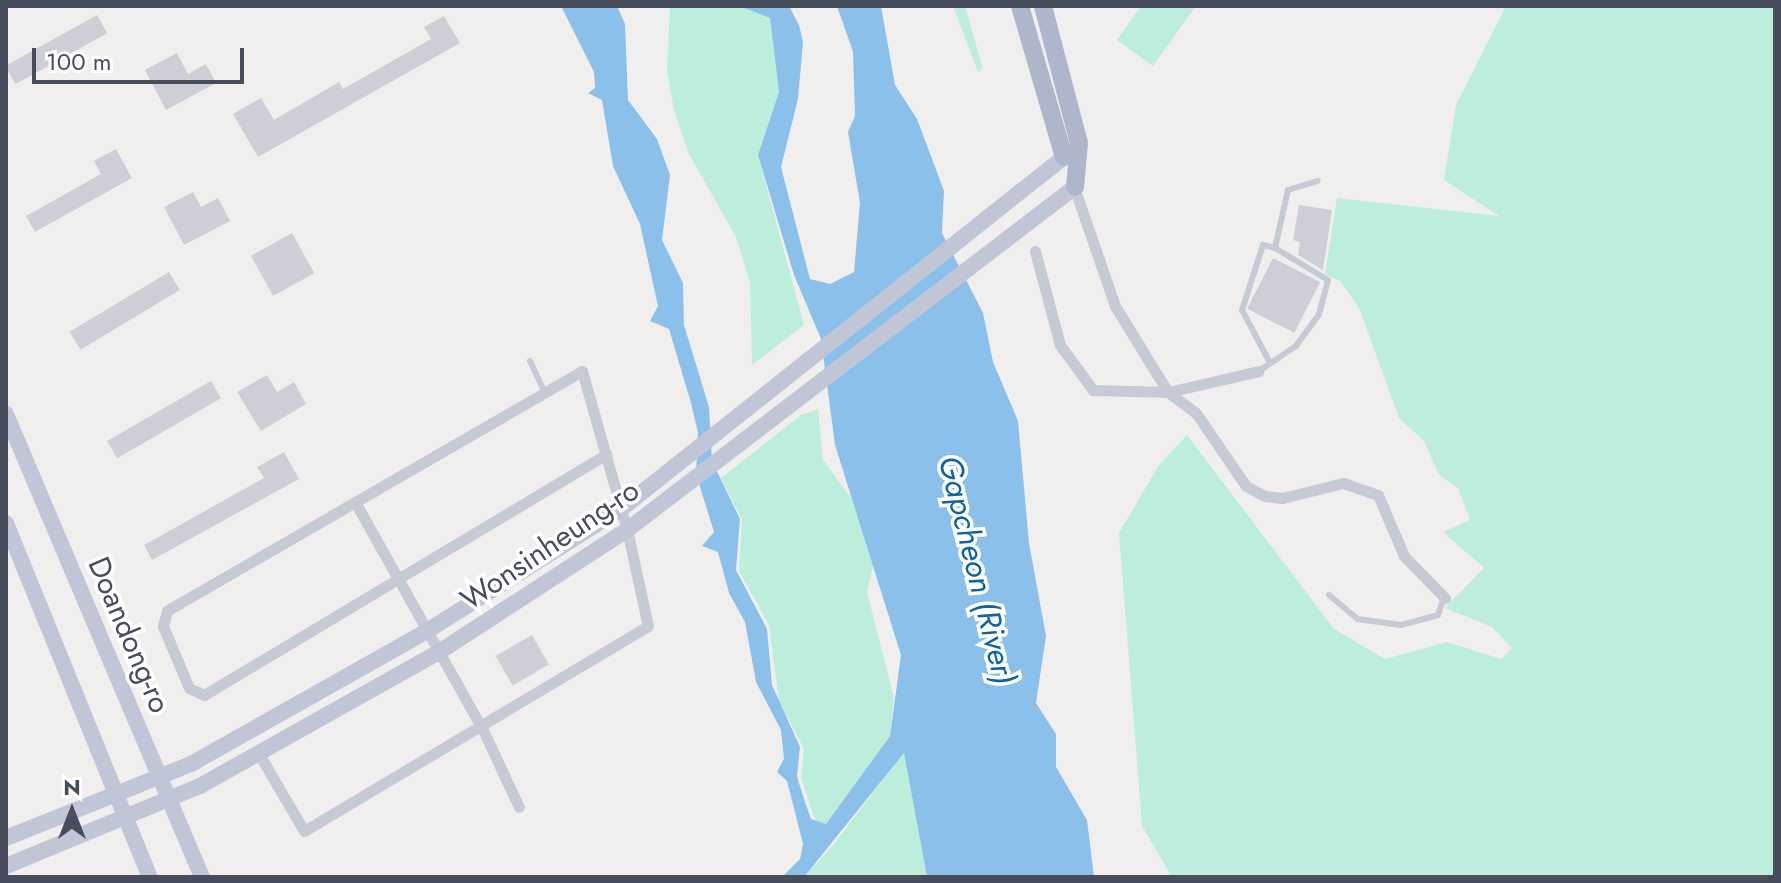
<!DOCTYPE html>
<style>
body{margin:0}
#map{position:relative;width:1781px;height:883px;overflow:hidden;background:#f1efee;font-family:Jost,sans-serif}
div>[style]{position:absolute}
.green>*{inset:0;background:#bdeedb}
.water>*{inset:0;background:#8bc0ea}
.building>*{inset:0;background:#cecfd6;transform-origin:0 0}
.lane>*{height:6px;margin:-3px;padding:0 3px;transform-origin:3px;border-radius:3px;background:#c5cad5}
.street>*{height:11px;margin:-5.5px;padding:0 5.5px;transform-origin:5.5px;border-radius:5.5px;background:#c5cad5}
.secondary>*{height:16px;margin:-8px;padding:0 8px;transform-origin:8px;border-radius:8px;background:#c1c6d7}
.primary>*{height:18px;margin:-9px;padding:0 9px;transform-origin:9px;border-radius:9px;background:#aeb6cc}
span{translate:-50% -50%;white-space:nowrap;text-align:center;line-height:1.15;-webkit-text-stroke:7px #fff;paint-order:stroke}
.street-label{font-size:30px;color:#474d5b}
.water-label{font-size:32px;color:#1063a5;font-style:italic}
.frame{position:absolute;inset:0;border:8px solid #474d5b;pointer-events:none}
.north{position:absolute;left:32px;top:771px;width:80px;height:80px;-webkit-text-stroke:6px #fff;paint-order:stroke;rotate:0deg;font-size:22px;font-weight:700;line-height:32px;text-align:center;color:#474d5b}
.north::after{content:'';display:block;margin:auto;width:28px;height:36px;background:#474d5b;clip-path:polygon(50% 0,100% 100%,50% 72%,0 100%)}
.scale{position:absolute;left:32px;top:48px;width:212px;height:36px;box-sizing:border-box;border:4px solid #474d5b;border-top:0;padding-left:10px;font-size:24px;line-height:28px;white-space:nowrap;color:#474d5b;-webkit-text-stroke:6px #fff;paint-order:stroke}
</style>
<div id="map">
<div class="green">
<div style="clip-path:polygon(670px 6px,739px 6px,770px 18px,779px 92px,758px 155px,804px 325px,752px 365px,750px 282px,736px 237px,689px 154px,674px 111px,667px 70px)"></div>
<div style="clip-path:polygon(953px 6px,965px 6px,983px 69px,978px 72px)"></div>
<div style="clip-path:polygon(1141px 6px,1196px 6px,1153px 66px,1117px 40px)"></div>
<div style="clip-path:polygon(1506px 6px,1775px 6px,1775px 877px,1172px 877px,1142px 826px,1119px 533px,1159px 465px,1187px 435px,1334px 629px,1385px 659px,1447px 642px,1501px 659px,1512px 648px,1492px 627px,1445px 608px,1484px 568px,1443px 532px,1470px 520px,1458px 488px,1439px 475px,1424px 441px,1399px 418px,1359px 308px,1340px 281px,1325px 274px,1337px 198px,1499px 216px,1444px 180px,1456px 105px)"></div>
<div style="clip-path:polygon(818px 409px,823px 460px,853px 501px,873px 566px,867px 592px,894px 698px,890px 736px,826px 824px,816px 823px,801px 778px,804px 749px,779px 701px,769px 625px,739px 571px,742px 520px,721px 478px,801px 415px)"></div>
<div style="clip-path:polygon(904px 752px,927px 877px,804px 877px,834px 844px)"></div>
</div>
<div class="water">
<div style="clip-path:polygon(561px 6px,617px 6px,625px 24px,628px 100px,657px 139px,670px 175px,662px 240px,683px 283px,684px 325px,709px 407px,712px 461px,740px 519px,736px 570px,767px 629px,772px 685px,800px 747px,797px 776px,802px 793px,811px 819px,826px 824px,890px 736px,901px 655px,835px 445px,821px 339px,794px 275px,758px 155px,779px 92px,770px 18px,739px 6px,789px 6px,799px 25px,803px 42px,798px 99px,781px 167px,810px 279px,830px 284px,854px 272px,860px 203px,848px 132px,855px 116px,853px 52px,837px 6px,881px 6px,895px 85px,917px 119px,944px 191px,942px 233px,983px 313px,993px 362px,1018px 421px,1029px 543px,1046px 636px,1036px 703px,1056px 734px,1056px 767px,1087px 820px,1094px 877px,927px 877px,904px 753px,804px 877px,782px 877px,800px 859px,803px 844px,787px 781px,777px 772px,784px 759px,781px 730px,756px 682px,745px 622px,729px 593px,718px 552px,702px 546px,714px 532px,696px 474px,698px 433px,691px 403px,669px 329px,650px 321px,658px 306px,640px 224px,613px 166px,602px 100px,588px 93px,595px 88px,594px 72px)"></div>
</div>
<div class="building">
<div style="left:97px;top:15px;width:21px;height:105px;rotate:61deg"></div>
<div style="clip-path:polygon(444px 16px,460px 43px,258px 157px,233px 114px,261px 98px,274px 120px,339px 82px,343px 89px,431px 39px,424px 27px)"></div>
<div style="clip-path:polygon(177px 53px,188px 74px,206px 64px,216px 83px,166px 110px,145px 70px)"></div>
<div style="clip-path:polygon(116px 149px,132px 178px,35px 232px,26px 216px,101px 174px,94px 161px)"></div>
<div style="clip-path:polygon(193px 192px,201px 207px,218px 198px,230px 221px,184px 245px,164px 207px)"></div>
<div style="clip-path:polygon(1299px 205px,1332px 210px,1323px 270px,1298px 255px,1300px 242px,1293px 240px)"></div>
<div style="left:292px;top:233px;width:46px;height:47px;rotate:61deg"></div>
<div style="left:1273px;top:258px;width:53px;height:57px;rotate:27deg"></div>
<div style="left:169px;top:272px;width:21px;height:116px;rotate:59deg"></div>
<div style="clip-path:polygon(267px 375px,277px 392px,294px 382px,306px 404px,261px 431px,237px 392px)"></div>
<div style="left:211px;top:381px;width:20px;height:120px;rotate:60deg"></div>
<div style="clip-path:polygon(284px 452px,299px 479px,152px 560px,144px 545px,264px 478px,257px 467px)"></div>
<div style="left:532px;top:635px;width:34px;height:42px;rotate:60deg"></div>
</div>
<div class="lane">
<div style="left:530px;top:361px;width:35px;rotate:65deg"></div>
<div style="left:1270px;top:363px;width:60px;rotate:-117.8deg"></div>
<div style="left:1242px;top:310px;width:68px;rotate:-72.1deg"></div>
<div style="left:1263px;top:245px;width:12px;rotate:14deg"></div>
<div style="left:1259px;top:371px;width:45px;rotate:-34deg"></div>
<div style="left:1296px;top:346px;width:39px;rotate:-54deg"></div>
<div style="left:1319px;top:314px;width:35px;rotate:-75deg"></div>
<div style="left:1328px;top:280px;width:62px;rotate:-148.9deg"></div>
<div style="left:1275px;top:248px;width:59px;rotate:-77.4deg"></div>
<div style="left:1288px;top:190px;width:31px;rotate:-17deg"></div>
<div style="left:1329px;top:595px;width:38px;rotate:40deg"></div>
<div style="left:1358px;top:619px;width:43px;rotate:7.9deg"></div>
<div style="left:1401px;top:625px;width:38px;rotate:-15deg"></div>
<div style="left:1438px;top:615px;width:18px;rotate:-71deg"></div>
</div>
<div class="street">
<div style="left:1073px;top:184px;width:129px;rotate:71deg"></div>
<div style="left:1115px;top:306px;width:101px;rotate:58.4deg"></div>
<div style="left:1168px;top:392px;width:93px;rotate:-13deg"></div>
<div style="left:1035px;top:251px;width:97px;rotate:75.1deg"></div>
<div style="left:1060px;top:345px;width:56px;rotate:53.7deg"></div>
<div style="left:1093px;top:390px;width:75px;rotate:1.5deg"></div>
<div style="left:1168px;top:392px;width:35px;rotate:37deg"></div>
<div style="left:1196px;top:413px;width:88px;rotate:55.6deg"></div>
<div style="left:1246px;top:486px;width:21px;rotate:28deg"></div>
<div style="left:1265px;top:496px;width:17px;rotate:7deg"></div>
<div style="left:1282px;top:498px;width:63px;rotate:-13.8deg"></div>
<div style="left:1343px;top:483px;width:37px;rotate:19deg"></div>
<div style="left:1378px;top:495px;width:66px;rotate:66.9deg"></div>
<div style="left:1404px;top:556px;width:59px;rotate:45.7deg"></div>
<div style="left:355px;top:502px;width:259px;rotate:60.7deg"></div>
<div style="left:482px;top:728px;width:87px;rotate:64.9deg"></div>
<div style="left:259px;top:754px;width:89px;rotate:59.7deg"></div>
<div style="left:304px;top:831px;width:400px;rotate:-30.8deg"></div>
<div style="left:648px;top:626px;width:98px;rotate:-102.3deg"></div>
<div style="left:627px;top:530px;width:165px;rotate:-105.8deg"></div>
<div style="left:582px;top:371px;width:479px;rotate:150deg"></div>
<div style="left:167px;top:611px;width:16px;rotate:105deg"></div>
<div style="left:163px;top:626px;width:67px;rotate:67.2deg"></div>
<div style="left:189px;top:688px;width:17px;rotate:25deg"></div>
<div style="left:204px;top:695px;width:469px;rotate:-30.9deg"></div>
</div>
<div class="secondary">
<div style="left:6px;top:414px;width:503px;rotate:67.06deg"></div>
<div style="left:6px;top:523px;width:382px;rotate:67.9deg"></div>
<div style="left:6px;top:838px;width:199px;rotate:-21.8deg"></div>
<div style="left:191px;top:764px;width:271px;rotate:-29.4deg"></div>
<div style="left:427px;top:631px;width:229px;rotate:-32.2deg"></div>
<div style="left:621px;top:509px;width:566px;rotate:-38.47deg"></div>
<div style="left:6px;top:866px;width:210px;rotate:-22.4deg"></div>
<div style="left:200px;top:786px;width:274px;rotate:-29.3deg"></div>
<div style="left:439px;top:652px;width:224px;rotate:-33deg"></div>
<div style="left:627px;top:530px;width:564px;rotate:-37.44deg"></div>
</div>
<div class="primary">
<div style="left:1020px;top:6px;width:157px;rotate:73.8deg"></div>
<div style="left:1043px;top:6px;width:142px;rotate:75.3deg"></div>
<div style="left:1079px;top:143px;width:44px;rotate:95.2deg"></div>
</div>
<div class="street-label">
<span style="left:550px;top:545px;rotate:-34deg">Wonsinheung-ro</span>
<span style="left:129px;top:635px;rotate:67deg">Doandong-ro</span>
</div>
<div class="water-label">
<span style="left:977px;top:570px;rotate:76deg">Gapcheon (River)</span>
</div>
<div class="frame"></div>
<div class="north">N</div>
<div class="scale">100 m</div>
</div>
